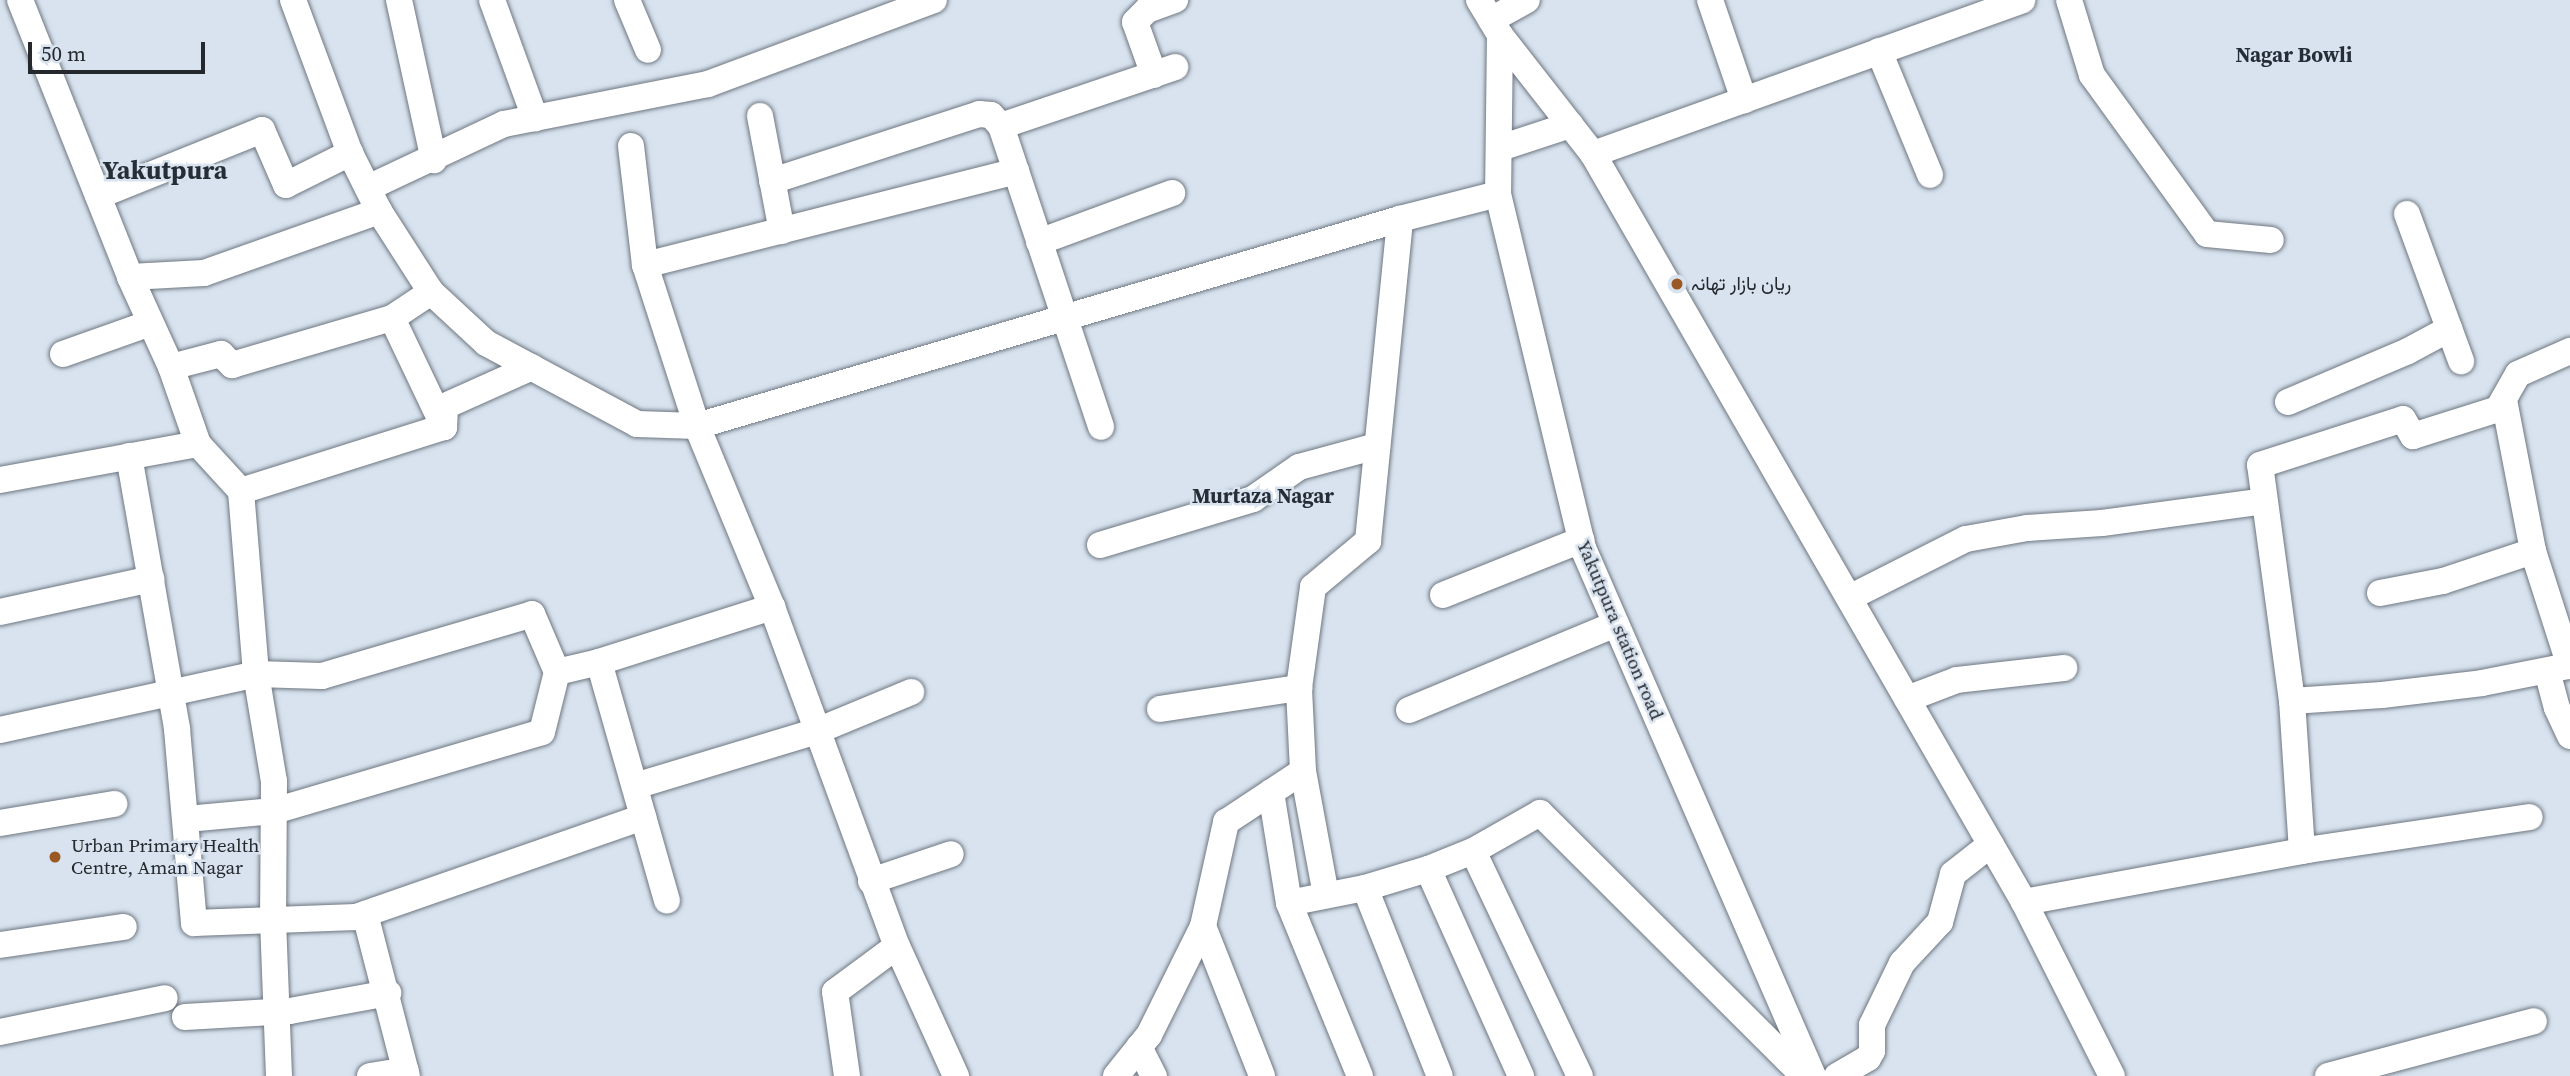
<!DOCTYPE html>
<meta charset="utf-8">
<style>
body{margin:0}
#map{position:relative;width:2570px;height:1076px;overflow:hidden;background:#d8e3ef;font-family:"Source Serif 4",Vazirmatn,serif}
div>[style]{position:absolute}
.roads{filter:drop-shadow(0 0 2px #6e7781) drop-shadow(0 0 2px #6e7781)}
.minor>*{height:26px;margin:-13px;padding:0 13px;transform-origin:13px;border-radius:13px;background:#fff}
.dots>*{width:19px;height:19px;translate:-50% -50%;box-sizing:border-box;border:4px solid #d8e3ef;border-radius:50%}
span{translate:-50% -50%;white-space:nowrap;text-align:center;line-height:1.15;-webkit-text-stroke:5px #d8e3ef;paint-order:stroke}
.poi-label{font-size:19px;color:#25292e}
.left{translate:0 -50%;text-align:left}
.street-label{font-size:19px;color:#25292e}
.neighbourhood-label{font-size:21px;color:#252d36;font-weight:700}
.district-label{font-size:26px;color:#252d36;font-weight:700}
.scale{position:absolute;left:28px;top:42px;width:177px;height:32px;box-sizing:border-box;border:4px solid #25292e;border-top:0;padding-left:9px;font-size:21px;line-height:24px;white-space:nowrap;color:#25292e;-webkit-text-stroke:5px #d8e3ef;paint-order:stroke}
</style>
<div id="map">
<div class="roads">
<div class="minor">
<div style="left:20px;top:0;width:298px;rotate:68.3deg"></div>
<div style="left:130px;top:277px;width:99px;rotate:65.5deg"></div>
<div style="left:171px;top:367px;width:82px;rotate:70.7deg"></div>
<div style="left:198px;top:444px;width:64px;rotate:47.5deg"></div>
<div style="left:241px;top:491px;width:184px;rotate:85.3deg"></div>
<div style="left:256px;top:674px;width:109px;rotate:80.5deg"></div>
<div style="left:274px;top:781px;width:139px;rotate:90.4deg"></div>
<div style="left:273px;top:920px;width:156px;rotate:87.8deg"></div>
<div style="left:293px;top:0;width:163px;rotate:69.6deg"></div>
<div style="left:350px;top:153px;width:65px;rotate:63.4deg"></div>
<div style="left:379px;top:211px;width:96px;rotate:57.3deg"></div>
<div style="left:431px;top:292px;width:75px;rotate:42.8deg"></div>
<div style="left:486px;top:343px;width:171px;rotate:28.2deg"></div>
<div style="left:637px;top:424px;width:60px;rotate:1.9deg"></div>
<div style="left:697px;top:426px;width:733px;rotate:-16.41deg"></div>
<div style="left:1400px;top:219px;width:101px;rotate:-14.3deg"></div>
<div style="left:399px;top:0;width:164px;rotate:77.7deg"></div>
<div style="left:492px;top:0;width:126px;rotate:70deg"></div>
<div style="left:627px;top:0;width:54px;rotate:67.2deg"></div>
<div style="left:1479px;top:0;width:41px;rotate:59deg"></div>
<div style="left:1500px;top:35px;width:159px;rotate:90.7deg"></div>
<div style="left:1498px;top:194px;width:364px;rotate:76.5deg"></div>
<div style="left:1583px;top:548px;width:576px;rotate:66.46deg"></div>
<div style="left:1710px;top:0;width:106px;rotate:71.2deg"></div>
<div style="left:2069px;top:0;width:78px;rotate:73deg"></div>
<div style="left:2092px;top:75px;width:196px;rotate:54.1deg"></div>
<div style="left:2207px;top:234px;width:64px;rotate:5.4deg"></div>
<div style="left:1491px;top:20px;width:41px;rotate:-29.1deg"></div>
<div style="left:1500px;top:35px;width:151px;rotate:52deg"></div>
<div style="left:1593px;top:154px;width:863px;rotate:60.05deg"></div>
<div style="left:2024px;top:902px;width:195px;rotate:63.2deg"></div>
<div style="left:1879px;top:51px;width:134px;rotate:67.6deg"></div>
<div style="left:1154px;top:75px;width:56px;rotate:-109.7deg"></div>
<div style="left:1135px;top:22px;width:17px;rotate:-45deg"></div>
<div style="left:1147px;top:10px;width:30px;rotate:-20deg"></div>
<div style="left:760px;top:116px;width:117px;rotate:79.2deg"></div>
<div style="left:1001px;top:126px;width:317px;rotate:71.6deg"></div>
<div style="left:631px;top:146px;width:120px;rotate:83.3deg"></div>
<div style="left:645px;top:265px;width:169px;rotate:72.1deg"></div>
<div style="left:697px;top:426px;width:196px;rotate:67.5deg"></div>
<div style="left:772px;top:607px;width:361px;rotate:69.8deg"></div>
<div style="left:897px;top:946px;width:143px;rotate:65.6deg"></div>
<div style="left:1500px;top:148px;width:74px;rotate:-18.2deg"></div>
<div style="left:1593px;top:154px;width:456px;rotate:-19.7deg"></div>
<div style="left:772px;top:181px;width:218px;rotate:-17.9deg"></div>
<div style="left:979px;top:114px;width:12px;rotate:5deg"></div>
<div style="left:991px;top:115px;width:15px;rotate:48deg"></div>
<div style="left:1001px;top:126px;width:184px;rotate:-18.7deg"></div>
<div style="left:368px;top:188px;width:150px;rotate:-25.2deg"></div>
<div style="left:504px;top:124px;width:208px;rotate:-11.1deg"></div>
<div style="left:708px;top:84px;width:241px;rotate:-20.4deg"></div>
<div style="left:98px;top:196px;width:177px;rotate:-21.9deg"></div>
<div style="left:262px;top:130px;width:60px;rotate:66.4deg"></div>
<div style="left:286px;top:185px;width:72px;rotate:-26.6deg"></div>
<div style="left:2407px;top:214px;width:157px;rotate:69.8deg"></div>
<div style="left:1039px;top:242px;width:142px;rotate:-20.2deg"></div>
<div style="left:645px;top:265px;width:383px;rotate:-14.2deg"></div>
<div style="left:130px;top:277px;width:74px;rotate:-3.1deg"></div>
<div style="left:204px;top:273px;width:186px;rotate:-19.5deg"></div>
<div style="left:392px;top:318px;width:121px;rotate:64.5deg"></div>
<div style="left:63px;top:354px;width:92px;rotate:-19.6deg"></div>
<div style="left:171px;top:367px;width:52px;rotate:-14.6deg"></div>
<div style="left:221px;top:354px;width:16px;rotate:45deg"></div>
<div style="left:232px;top:365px;width:167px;rotate:-16.4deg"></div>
<div style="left:392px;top:318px;width:47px;rotate:-33.7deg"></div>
<div style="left:2504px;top:400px;width:154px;rotate:79.1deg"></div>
<div style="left:2533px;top:551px;width:121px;rotate:72.2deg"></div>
<div style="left:2288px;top:402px;width:130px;rotate:-23deg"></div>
<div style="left:2408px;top:351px;width:47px;rotate:-28.2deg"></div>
<div style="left:129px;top:456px;width:277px;rotate:80deg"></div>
<div style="left:177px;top:729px;width:195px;rotate:85deg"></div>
<div style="left:194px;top:923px;width:162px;rotate:-2.1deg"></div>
<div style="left:356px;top:917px;width:304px;rotate:-19.2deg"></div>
<div style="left:0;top:480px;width:201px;rotate:-10.3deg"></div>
<div style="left:241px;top:491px;width:213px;rotate:-17.5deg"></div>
<div style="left:444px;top:427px;width:21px;rotate:-87deg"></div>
<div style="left:445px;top:406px;width:95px;rotate:-24.1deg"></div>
<div style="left:1100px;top:545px;width:160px;rotate:-16.7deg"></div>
<div style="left:1253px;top:499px;width:56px;rotate:-34.8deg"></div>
<div style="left:1299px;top:467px;width:81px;rotate:-15.1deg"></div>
<div style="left:2380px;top:593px;width:64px;rotate:-10.8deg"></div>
<div style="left:2443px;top:581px;width:95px;rotate:-18.4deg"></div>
<div style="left:1443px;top:595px;width:149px;rotate:-21.7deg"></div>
<div style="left:1849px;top:598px;width:131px;rotate:-26.8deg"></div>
<div style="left:1966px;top:539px;width:62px;rotate:-10.2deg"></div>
<div style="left:2027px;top:528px;width:75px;rotate:-3.8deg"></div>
<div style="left:2102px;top:523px;width:164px;rotate:-7.7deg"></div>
<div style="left:0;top:612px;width:155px;rotate:-12.3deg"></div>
<div style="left:599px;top:662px;width:248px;rotate:74.1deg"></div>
<div style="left:2547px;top:671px;width:38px;rotate:75deg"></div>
<div style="left:2557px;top:708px;width:31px;rotate:65deg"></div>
<div style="left:1907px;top:699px;width:53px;rotate:-20.8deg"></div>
<div style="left:1957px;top:680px;width:108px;rotate:-6.4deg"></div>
<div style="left:2292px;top:701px;width:90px;rotate:-3.8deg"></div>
<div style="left:2382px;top:695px;width:101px;rotate:-6.8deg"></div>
<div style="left:2482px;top:683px;width:89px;rotate:-11.1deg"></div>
<div style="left:1160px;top:709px;width:141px;rotate:-8.6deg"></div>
<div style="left:1409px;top:710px;width:224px;rotate:-22.6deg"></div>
<div style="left:0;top:730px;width:262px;rotate:-12.3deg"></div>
<div style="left:256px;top:674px;width:66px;rotate:1.7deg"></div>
<div style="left:322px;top:676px;width:219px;rotate:-16.4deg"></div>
<div style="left:532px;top:614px;width:63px;rotate:66.7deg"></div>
<div style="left:557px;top:672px;width:43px;rotate:-13.4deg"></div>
<div style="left:599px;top:662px;width:182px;rotate:-17.6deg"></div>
<div style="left:1303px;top:771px;width:126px;rotate:79.5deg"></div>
<div style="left:635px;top:786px;width:190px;rotate:-16.8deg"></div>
<div style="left:817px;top:731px;width:102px;rotate:-22.5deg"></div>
<div style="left:1271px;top:792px;width:112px;rotate:80.8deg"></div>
<div style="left:1289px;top:903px;width:187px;rotate:67.7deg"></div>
<div style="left:187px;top:819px;width:87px;rotate:-5.3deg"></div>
<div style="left:274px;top:811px;width:279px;rotate:-16.4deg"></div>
<div style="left:542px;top:732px;width:62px;rotate:-76deg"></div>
<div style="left:0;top:823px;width:116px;rotate:-9.5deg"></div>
<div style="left:1473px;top:851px;width:249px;rotate:64.6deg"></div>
<div style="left:2302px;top:851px;width:150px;rotate:-93.8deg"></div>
<div style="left:2292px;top:701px;width:238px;rotate:-97.7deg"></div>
<div style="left:2260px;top:465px;width:150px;rotate:-17.8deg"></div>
<div style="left:2403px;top:419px;width:20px;rotate:60deg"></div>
<div style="left:2413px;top:436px;width:89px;rotate:-17.6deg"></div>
<div style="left:2498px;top:409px;width:40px;rotate:-60.3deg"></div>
<div style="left:2518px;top:374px;width:57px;rotate:-23.9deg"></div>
<div style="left:1428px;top:869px;width:227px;rotate:65.8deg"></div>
<div style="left:871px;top:881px;width:84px;rotate:-18.6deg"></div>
<div style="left:1365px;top:888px;width:202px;rotate:68.3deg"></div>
<div style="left:2024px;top:902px;width:288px;rotate:-10.4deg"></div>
<div style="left:2307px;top:850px;width:225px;rotate:-8.4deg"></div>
<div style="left:1289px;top:903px;width:77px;rotate:-11.2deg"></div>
<div style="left:1365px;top:888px;width:66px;rotate:-16.8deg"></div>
<div style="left:1428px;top:869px;width:48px;rotate:-21.8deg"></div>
<div style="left:1473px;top:851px;width:77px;rotate:-29.6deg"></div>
<div style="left:1540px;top:813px;width:373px;rotate:44.9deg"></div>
<div style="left:365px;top:914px;width:167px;rotate:75.5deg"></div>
<div style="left:1203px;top:926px;width:161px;rotate:68.5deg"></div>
<div style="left:0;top:945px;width:125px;rotate:-8.3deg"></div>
<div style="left:185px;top:1017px;width:105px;rotate:-3.3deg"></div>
<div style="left:290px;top:1011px;width:100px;rotate:-10.4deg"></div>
<div style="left:0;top:1032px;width:168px;rotate:-11.6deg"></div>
<div style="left:1139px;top:1047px;width:33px;rotate:63deg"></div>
<div style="left:370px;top:1076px;width:36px;rotate:-9deg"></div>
<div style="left:847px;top:1076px;width:85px;rotate:-98.1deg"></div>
<div style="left:835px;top:992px;width:77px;rotate:-36.6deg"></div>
<div style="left:1116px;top:1076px;width:53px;rotate:-51.2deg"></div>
<div style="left:1149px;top:1035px;width:122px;rotate:-63.6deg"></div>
<div style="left:1203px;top:926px;width:107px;rotate:-77.5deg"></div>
<div style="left:1226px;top:822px;width:92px;rotate:-33.5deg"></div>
<div style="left:1303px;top:771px;width:83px;rotate:-92.8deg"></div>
<div style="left:1299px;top:688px;width:102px;rotate:-82.1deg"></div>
<div style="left:1313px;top:587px;width:72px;rotate:-39.9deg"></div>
<div style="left:1368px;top:541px;width:324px;rotate:-84.3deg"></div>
<div style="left:1837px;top:1076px;width:36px;rotate:-30deg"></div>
<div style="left:1868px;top:1058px;width:8px;rotate:-60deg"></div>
<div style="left:1872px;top:1051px;width:26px;rotate:-90deg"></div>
<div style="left:1872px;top:1025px;width:69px;rotate:-64.2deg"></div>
<div style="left:1902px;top:963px;width:56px;rotate:-47.2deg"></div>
<div style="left:1940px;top:922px;width:50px;rotate:-74.8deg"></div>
<div style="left:1953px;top:874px;width:48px;rotate:-38.3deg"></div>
<div style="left:2328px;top:1076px;width:213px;rotate:-14.9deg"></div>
</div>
</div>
<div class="dots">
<div style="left:1677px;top:284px;background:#9a5924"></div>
<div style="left:55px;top:857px;background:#9a5924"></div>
</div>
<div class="poi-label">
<span class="left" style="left:1691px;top:284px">ریان بازار تھانہ</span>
<span class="left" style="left:71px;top:857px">Urban Primary Health<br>Centre, Aman Nagar</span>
</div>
<div class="street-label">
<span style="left:1620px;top:630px;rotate:67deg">Yakutpura station road</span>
</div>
<div class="neighbourhood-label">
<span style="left:2294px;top:55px">Nagar Bowli</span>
<span style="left:1263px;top:496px">Murtaza Nagar</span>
</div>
<div class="district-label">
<span style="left:165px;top:171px">Yakutpura</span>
</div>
<div class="scale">50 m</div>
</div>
